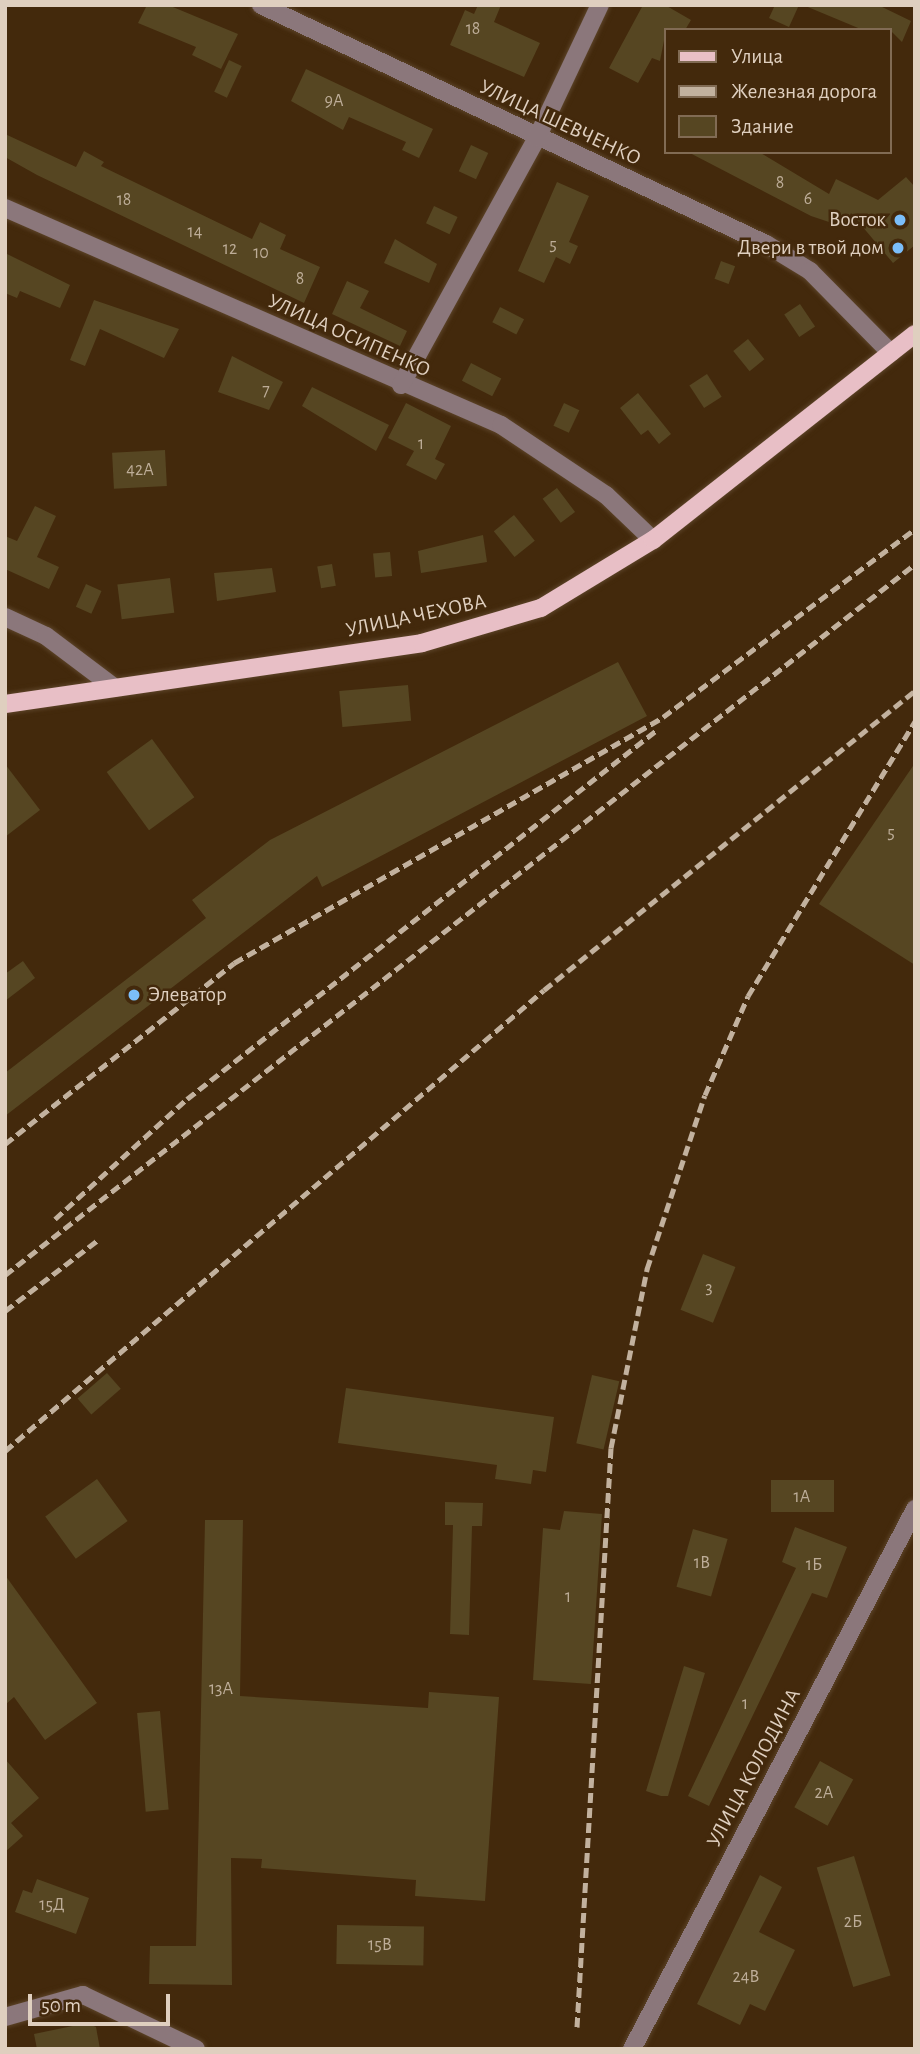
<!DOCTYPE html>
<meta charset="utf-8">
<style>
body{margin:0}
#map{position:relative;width:920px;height:2054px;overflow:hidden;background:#43290c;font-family:"Alegreya Sans",sans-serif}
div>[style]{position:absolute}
.building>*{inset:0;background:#564622;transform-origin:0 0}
.roads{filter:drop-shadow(0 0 2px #5c4429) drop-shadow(0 0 2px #5c4429)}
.minor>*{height:18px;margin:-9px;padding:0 9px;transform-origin:9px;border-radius:9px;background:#8b777b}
.major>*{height:18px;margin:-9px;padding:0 9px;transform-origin:9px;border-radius:9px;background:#e8bfc6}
.rail>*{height:5px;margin-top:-2.5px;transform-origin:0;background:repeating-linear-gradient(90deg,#c2b19e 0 10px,transparent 0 15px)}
.dots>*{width:19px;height:19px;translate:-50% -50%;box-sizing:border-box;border:4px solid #43290c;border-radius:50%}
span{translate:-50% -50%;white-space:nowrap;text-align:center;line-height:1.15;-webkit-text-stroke:5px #43290c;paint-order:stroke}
.number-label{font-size:18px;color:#bdad98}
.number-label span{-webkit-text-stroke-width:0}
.street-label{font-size:21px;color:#dfcfbf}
.poi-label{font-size:21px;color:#dfcfbf}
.right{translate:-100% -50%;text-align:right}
.left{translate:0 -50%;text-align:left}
.frame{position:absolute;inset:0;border:7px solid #dfcfbf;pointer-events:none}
.legend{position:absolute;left:664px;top:28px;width:228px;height:126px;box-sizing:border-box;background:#43290c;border:2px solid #816b54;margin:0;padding:9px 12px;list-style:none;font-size:21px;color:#dfcfbf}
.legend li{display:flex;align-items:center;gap:14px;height:35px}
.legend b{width:35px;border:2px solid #816b54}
.scale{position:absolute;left:28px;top:1994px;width:142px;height:32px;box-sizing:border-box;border:4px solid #dfcfbf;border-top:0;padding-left:9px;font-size:21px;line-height:24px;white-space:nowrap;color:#dfcfbf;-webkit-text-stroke:5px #43290c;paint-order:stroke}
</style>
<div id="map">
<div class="building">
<div style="clip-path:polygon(147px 5px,168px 5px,238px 34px,221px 69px,192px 55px,196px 47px,138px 23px)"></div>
<div style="clip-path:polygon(478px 5px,501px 5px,494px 22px,540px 43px,524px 77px,450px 45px,465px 10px,474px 14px)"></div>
<div style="clip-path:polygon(643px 5px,665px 5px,691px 20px,685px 30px,666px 30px,660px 61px,652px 58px,638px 83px,609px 68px)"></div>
<div style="clip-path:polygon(775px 5px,799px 5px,789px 27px,769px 18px)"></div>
<div style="clip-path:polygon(803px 5px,878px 5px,911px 21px,902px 42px,890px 30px,863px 30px)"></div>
<div style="left:229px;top:60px;width:14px;height:35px;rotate:25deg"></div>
<div style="clip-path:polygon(306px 69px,433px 129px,419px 158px,402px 150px,406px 142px,349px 117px,343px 130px,291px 101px)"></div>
<div style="clip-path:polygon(5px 134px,76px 167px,84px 151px,104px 162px,101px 166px,252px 239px,260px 222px,286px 235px,280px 249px,320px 267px,304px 303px,37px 175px,5px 157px)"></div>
<div style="left:471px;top:145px;width:19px;height:29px;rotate:25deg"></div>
<div style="clip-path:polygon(688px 152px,759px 152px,829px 194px,836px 179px,878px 200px,906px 177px,915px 187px,915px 245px,893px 263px,851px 213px,844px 227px,811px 216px)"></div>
<div style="clip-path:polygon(557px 182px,589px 196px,569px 242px,578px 246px,570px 264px,556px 257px,544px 283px,518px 271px)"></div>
<div style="left:434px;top:206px;width:26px;height:19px;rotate:25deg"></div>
<div style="clip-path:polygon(395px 239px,437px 264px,429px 283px,384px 263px)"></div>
<div style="clip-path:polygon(5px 253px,70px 285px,60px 308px,20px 291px,17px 298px,5px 293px)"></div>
<div style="left:721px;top:261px;width:15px;height:19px;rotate:20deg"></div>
<div style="clip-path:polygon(347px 281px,369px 291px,360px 308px,407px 331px,400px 346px,332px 314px)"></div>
<div style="clip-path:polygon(94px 300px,179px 329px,164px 358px,100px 329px,85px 366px,70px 360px)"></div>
<div style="left:800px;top:304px;width:27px;height:19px;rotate:56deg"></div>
<div style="left:500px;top:307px;width:27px;height:17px;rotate:27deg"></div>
<div style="left:748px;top:339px;width:26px;height:19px;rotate:51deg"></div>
<div style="clip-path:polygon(232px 356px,283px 382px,269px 410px,218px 392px)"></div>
<div style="left:471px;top:363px;width:34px;height:20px;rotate:27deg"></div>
<div style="left:707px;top:374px;width:27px;height:21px;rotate:57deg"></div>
<div style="clip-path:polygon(312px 387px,389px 425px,376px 451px,302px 406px)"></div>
<div style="clip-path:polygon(638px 393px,671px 434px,659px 444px,648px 430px,641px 435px,620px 408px)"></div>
<div style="clip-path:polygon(406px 403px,451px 426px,435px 459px,445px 464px,436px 480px,406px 465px,414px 451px,388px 438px)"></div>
<div style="left:564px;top:403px;width:17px;height:25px;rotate:25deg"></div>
<div style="left:165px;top:450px;width:36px;height:53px;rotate:87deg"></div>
<div style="left:557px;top:488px;width:30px;height:18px;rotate:53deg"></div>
<div style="clip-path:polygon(35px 506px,56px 516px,37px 557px,59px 567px,49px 589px,5px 569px,5px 536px,17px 541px)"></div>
<div style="left:514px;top:515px;width:33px;height:26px;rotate:51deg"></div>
<div style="clip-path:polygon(483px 535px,487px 562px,421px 573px,418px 551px)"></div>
<div style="left:390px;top:552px;width:24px;height:17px;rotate:85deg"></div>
<div style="left:332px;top:564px;width:22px;height:15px;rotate:80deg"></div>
<div style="clip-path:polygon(272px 568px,276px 592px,217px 601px,214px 573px)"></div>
<div style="left:170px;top:578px;width:35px;height:53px;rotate:83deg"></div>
<div style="left:86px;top:584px;width:17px;height:25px;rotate:24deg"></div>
<div style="clip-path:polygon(618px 662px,647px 716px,322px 887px,317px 876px,5px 1116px,5px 1073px,206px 918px,192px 900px,270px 840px)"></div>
<div style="left:408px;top:685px;width:36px;height:69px;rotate:85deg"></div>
<div style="left:152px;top:739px;width:72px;height:56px;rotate:54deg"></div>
<div style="clip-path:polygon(915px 763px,915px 965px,819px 904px)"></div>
<div style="clip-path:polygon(5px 764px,40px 810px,5px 837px)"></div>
<div style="clip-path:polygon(23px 961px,35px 978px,5px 1001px,5px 974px)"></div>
<div style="left:703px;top:1254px;width:35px;height:60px;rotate:22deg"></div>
<div style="left:107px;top:1373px;width:21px;height:39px;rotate:49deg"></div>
<div style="left:592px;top:1375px;width:28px;height:70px;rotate:13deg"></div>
<div style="clip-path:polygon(346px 1388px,554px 1417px,546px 1472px,533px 1470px,531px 1484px,495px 1479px,497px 1465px,338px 1443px)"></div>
<div style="left:97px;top:1479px;width:52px;height:64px;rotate:54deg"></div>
<div style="left:834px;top:1480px;width:32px;height:63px;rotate:90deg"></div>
<div style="clip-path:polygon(445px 1502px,483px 1503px,482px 1526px,472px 1526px,469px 1635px,450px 1634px,453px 1525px,445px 1525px)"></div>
<div style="clip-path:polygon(564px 1511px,602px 1514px,591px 1684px,533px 1680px,543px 1528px,560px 1530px)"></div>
<div style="clip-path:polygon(205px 1520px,243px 1520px,240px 1696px,428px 1708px,429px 1692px,499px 1697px,485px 1901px,415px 1896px,416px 1880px,261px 1868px,262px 1859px,231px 1858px,232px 1985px,149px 1984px,150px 1946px,196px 1946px)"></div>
<div style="clip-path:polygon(795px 1527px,847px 1547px,827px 1598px,812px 1593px,709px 1806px,688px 1796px,796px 1568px,782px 1562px)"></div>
<div style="left:693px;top:1529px;width:36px;height:60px;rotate:16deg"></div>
<div style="clip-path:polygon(5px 1575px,97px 1703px,45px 1740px,14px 1697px,5px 1705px)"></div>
<div style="clip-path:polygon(684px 1666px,705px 1673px,668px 1796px,661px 1796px,646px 1791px)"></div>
<div style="left:160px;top:1711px;width:99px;height:23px;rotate:85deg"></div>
<div style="clip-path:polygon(5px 1759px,39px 1798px,11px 1823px,23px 1836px,5px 1852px)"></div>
<div style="left:820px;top:1761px;width:38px;height:53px;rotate:29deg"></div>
<div style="left:854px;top:1856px;width:125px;height:39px;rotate:73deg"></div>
<div style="clip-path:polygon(760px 1875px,782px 1887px,759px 1932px,795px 1950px,765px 2011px,750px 2004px,740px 2025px,697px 2004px)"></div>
<div style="clip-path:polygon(37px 1879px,89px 1898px,76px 1934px,15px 1912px,23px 1890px,32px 1893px)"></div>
<div style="left:337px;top:1925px;width:87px;height:39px;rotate:1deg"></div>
<div style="clip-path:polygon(87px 2023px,96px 2027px,100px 2049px,37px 2049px,34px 2034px)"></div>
</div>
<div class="roads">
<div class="minor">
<div style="left:261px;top:5px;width:559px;rotate:25.33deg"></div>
<div style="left:766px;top:244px;width:52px;rotate:31.5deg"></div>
<div style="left:810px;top:271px;width:115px;rotate:45.4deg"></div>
<div style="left:5px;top:208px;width:541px;rotate:23.63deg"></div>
<div style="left:501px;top:425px;width:126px;rotate:33.7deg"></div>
<div style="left:606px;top:495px;width:65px;rotate:43.8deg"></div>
<div style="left:401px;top:385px;width:282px;rotate:-61.2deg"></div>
<div style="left:537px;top:138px;width:147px;rotate:-64.7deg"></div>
<div style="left:5px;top:617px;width:45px;rotate:24.9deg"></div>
<div style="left:46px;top:636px;width:86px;rotate:37deg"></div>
<div style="left:5px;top:2017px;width:81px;rotate:-15.8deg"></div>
<div style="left:83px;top:1995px;width:125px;rotate:25.5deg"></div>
<div style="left:632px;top:2049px;width:610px;rotate:-62.34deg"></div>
</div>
<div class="major">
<div style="left:5px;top:704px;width:421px;rotate:-8.3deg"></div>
<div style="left:422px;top:643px;width:124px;rotate:-16.4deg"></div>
<div style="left:541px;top:608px;width:131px;rotate:-31.3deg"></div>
<div style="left:653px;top:540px;width:333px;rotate:-38.2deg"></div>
</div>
</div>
<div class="rail">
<div style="left:5px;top:1144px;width:292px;rotate:-38.3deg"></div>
<div style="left:234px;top:963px;width:495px;rotate:-29.8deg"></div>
<div style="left:663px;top:717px;width:314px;rotate:-36.7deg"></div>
<div style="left:55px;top:1219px;width:178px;rotate:-42.3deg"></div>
<div style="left:187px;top:1099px;width:599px;rotate:-38.15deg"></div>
<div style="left:5px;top:1275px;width:1155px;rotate:-38deg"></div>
<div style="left:5px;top:1311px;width:117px;rotate:-37.4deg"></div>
<div style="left:5px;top:1451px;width:709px;rotate:-40.54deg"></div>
<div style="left:544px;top:990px;width:476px;rotate:-38.9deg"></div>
<div style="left:577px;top:2027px;width:580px;rotate:-86.64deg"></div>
<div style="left:611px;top:1448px;width:183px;rotate:-78.6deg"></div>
<div style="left:647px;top:1269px;width:183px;rotate:-71.6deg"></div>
<div style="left:705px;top:1095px;width:108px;rotate:-66.5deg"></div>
<div style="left:748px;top:996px;width:322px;rotate:-58.7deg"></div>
</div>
<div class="dots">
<div style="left:900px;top:220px;background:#7bbef9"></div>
<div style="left:898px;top:248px;background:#7bbef9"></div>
<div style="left:134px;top:995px;background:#7bbef9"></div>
</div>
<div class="number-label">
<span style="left:473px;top:29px">18</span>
<span style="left:334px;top:101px">9А</span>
<span style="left:780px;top:183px">8</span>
<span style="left:808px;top:199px">6</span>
<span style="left:124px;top:200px">18</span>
<span style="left:195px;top:232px">14</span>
<span style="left:553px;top:245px">5</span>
<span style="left:230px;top:249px">12</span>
<span style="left:261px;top:253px">10</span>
<span style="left:300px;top:279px">8</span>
<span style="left:266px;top:391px">7</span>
<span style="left:421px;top:444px">1</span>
<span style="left:140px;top:470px">42А</span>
<span style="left:891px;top:833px">5</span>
<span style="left:709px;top:1288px">3</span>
<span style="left:802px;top:1497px">1А</span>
<span style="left:702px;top:1563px">1В</span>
<span style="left:814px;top:1565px">1Б</span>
<span style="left:568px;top:1597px">1</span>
<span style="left:221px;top:1689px">13А</span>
<span style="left:745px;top:1704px">1</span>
<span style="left:824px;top:1793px">2А</span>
<span style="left:52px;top:1905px">15Д</span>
<span style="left:853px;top:1922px">2Б</span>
<span style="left:380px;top:1945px">15В</span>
<span style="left:746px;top:1977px">24В</span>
</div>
<div class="street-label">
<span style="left:560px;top:123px;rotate:25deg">УЛИЦА ШЕВЧЕНКО</span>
<span style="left:349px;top:336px;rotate:24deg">УЛИЦА ОСИПЕНКО</span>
<span style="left:416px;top:616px;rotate:-12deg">УЛИЦА ЧЕХОВА</span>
<span style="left:754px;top:1768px;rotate:-62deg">УЛИЦА КОЛОДИНА</span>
</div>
<div class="poi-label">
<span class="right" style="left:886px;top:220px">Восток</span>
<span class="right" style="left:884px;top:248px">Двери в твой дом</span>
<span class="left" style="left:148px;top:995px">Элеватор</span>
</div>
<div class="frame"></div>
<ul class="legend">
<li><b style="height:9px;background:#e8bfc6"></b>Улица</li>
<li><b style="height:9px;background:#c2b19e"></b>Железная дорога</li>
<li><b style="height:19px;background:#564622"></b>Здание</li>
</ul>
<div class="scale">50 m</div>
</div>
